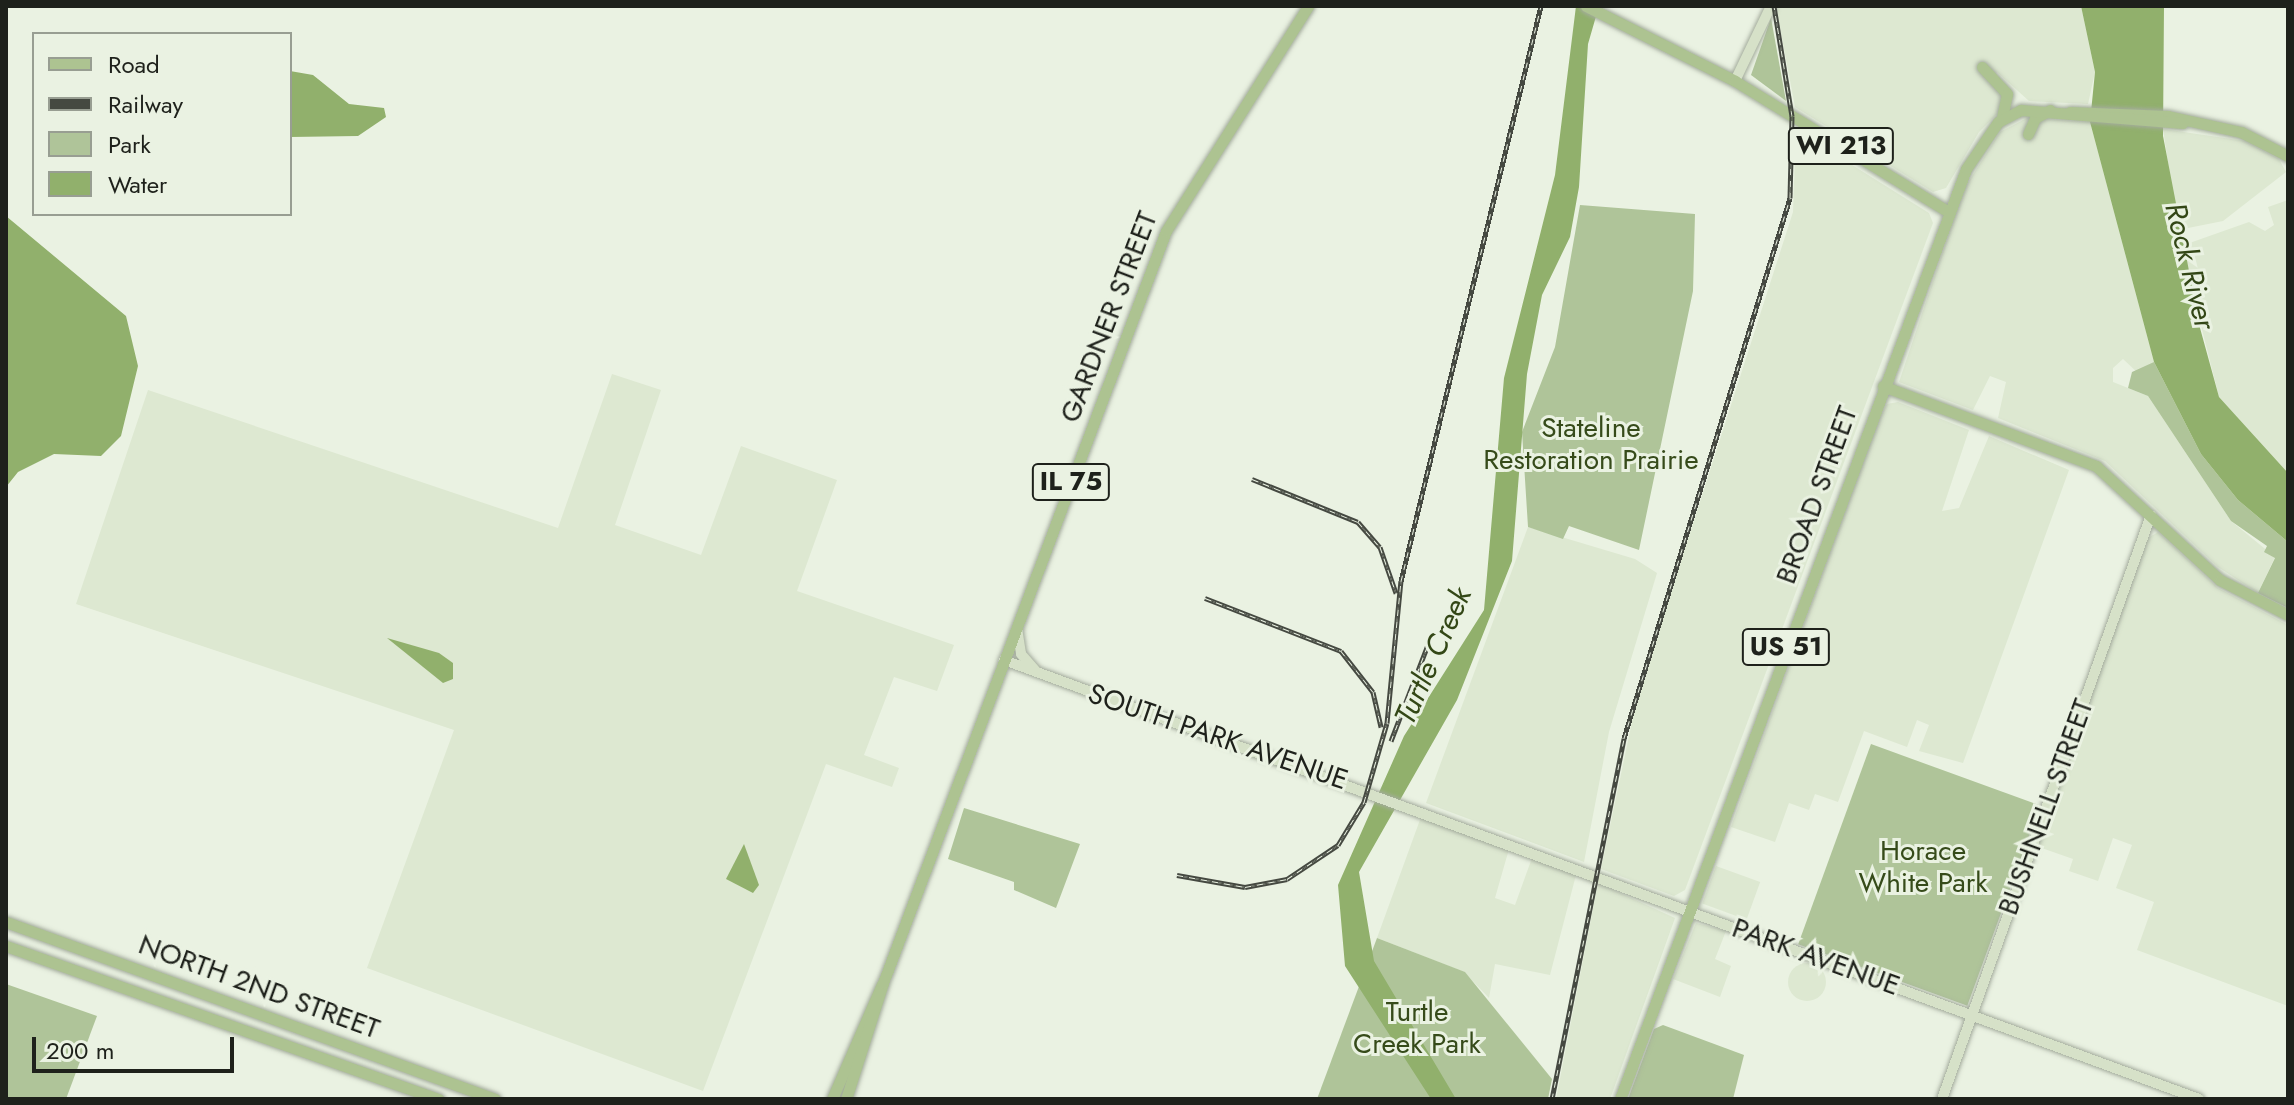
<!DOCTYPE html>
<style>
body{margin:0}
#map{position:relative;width:2294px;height:1105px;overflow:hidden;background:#eaf2e2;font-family:Jost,sans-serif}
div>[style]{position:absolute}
.built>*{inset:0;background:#dde8d1;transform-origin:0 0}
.round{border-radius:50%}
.green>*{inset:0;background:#afc499;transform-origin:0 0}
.water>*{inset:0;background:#91b06c}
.roads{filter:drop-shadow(0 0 2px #a4ac9d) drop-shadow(0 0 2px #a4ac9d)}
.secondary>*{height:10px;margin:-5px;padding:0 5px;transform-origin:5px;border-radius:5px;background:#d6e1c8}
.primary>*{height:11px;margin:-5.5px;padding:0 5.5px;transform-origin:5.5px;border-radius:5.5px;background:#adc391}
.rail>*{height:5px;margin-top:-2.5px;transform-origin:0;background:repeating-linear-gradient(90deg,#eaf2e2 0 6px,#454941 0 12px);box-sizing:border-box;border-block:2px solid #454941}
span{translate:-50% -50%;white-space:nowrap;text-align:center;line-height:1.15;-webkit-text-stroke:6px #eaf2e2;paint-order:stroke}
.shield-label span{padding:2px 6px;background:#eaf2e2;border:2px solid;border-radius:6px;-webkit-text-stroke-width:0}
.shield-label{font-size:26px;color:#1e211b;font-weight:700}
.street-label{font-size:28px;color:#1e211b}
.park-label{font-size:28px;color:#364b1a}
.water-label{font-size:30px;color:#334716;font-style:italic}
.frame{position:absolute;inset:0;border:8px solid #1e211b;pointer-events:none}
.legend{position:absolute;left:32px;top:32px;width:260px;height:184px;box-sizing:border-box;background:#eaf2e2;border:2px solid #989e92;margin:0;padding:10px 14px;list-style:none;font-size:24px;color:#1e211b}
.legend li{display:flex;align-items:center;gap:16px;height:40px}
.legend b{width:40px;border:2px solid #989e92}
.scale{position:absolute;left:32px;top:1037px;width:202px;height:36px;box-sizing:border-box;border:4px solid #1e211b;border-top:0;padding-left:10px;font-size:24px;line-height:28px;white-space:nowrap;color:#1e211b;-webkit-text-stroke:6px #eaf2e2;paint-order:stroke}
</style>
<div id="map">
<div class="built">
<div style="clip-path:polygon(1776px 6px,2081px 6px,2095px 72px,2088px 104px,2029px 101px,1997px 72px,1990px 82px,2004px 94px,2004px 107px,1979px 132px,1946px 188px,1933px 192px,1795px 107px)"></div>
<div style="clip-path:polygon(2027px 118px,2090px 122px,2154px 362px,2139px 374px,2123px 359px,2113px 368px,2113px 382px,2148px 396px,2231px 521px,2275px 557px,2258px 593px,2218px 567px,2105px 461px,1998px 418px,2006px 382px,1990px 376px,1973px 410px,1899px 382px,1964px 189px,2000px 132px)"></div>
<div style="clip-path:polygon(2163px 129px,2245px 141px,2279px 159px,2286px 172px,2223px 221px,2178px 230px)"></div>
<div style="clip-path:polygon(1796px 130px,1929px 213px,1933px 223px,1685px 890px,1674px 896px,1601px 869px,1637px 698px,1793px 212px)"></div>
<div style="clip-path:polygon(2288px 200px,2288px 473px,2219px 397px,2181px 246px,2249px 222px,2265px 231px,2274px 225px,2268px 207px)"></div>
<div style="clip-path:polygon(612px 374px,661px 390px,615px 525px,701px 555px,741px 446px,837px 480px,797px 591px,954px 645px,937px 691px,894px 677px,864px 755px,899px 768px,892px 787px,826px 764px,703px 1091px,367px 968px,454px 730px,76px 604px,148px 390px,558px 528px)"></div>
<div style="clip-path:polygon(1898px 402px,1969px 430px,1942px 511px,1959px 508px,1989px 436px,2069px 470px,1963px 763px,1919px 751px,1929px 725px,1917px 720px,1907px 747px,1864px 731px,1838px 802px,1815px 794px,1809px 810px,1789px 803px,1775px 842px,1731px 827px,1877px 422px,1887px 404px)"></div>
<div style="clip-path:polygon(1528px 527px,1635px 559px,1657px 573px,1609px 732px,1584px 862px,1426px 803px)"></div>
<div style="clip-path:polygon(2158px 532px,2218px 588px,2288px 625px,2288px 1006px,2137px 950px,2154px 902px,2116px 888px,2132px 845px,2113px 838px,2098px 881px,2069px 871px,2073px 859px,2036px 846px,2148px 538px)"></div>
<div style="clip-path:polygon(1421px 817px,1509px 849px,1495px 898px,1515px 905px,1532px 858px,1576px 875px,1550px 975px,1495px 964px,1489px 998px,1464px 972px,1377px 938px)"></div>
<div style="left:1716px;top:866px;width:47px;height:40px;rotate:20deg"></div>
<div style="clip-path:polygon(1598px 883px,1675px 918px,1610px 1099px,1556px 1099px)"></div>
<div style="clip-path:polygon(1696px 923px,1726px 931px,1715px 959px,1731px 966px,1720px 997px,1673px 979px)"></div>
<div class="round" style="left:1788px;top:963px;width:38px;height:38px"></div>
</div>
<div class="green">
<div style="clip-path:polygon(1771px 18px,1786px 101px,1751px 75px)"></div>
<div style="clip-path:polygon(1580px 205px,1695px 214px,1693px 291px,1639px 550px,1569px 526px,1563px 539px,1528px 527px,1522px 432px,1555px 347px)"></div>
<div style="clip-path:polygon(2154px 362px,2201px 454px,2238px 500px,2288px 542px,2288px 608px,2258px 593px,2275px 558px,2264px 552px,2267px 546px,2231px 521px,2148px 396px,2128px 388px,2132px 372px)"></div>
<div style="left:1871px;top:744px;width:180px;height:213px;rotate:20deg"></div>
<div style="clip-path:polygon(964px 808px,1080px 844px,1056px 908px,1014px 890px,1014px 882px,948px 859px)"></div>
<div style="clip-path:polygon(1377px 938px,1465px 972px,1552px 1079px,1548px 1099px,1317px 1099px)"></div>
<div style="clip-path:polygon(6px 984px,97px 1016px,66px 1099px,6px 1099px)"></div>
<div style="clip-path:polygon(1663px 1025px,1744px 1055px,1733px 1099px,1628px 1099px,1654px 1029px)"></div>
</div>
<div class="water">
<div style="clip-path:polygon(1576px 6px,1599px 6px,1588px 44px,1579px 187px,1570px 237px,1542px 295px,1527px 374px,1512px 561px,1457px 700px,1359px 872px,1374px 961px,1456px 1099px,1431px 1099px,1345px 966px,1338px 885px,1404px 736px,1484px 610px,1504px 378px,1555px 175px)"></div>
<div style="clip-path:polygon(2081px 6px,2164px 6px,2163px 136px,2200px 328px,2219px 397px,2288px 473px,2288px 542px,2238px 500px,2201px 454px,2154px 362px,2090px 122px,2095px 72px)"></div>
<div style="clip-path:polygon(290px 71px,313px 75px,349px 104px,384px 108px,386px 117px,358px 136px,290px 137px)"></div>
<div style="clip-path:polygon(6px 216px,126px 316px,138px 366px,121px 436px,101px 456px,54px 454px,18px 472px,6px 487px)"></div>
<div style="clip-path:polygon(387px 638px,439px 653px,453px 663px,453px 679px,443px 683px)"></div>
<div style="clip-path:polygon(744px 844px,759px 885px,753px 893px,726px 879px)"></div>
</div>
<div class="roads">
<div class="secondary">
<div style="left:1735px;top:81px;width:83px;rotate:-64.4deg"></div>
<div style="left:1017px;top:628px;width:26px;rotate:81deg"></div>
<div style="left:1021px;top:654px;width:23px;rotate:49deg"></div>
<div style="left:1004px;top:660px;width:1273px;rotate:20.17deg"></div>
<div style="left:1942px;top:1099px;width:620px;rotate:-70.31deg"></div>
</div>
<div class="primary">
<div style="left:1586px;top:6px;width:167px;rotate:26.7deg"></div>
<div style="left:1735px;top:81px;width:249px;rotate:31.5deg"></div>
<div style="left:1982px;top:67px;width:37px;rotate:47deg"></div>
<div style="left:2007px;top:94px;width:25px;rotate:102deg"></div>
<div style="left:2070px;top:112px;width:98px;rotate:2.3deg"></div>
<div style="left:2168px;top:116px;width:75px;rotate:12.4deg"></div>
<div style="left:2241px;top:132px;width:53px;rotate:27.1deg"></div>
<div style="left:2028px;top:134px;width:17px;rotate:-66deg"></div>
<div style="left:2035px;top:118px;width:17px;rotate:-28deg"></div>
<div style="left:1883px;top:386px;width:228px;rotate:20.6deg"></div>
<div style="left:2096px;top:466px;width:168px;rotate:42.6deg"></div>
<div style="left:2220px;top:580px;width:76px;rotate:27.2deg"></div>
<div style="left:6px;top:922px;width:520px;rotate:19.9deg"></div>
<div style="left:6px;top:946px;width:459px;rotate:19.5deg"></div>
<div style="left:832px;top:1099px;width:125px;rotate:-66.5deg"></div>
<div style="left:846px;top:1099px;width:122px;rotate:-72.3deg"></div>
<div style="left:883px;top:983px;width:803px;rotate:-69.38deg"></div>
<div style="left:1166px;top:231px;width:266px;rotate:-57.7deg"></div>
<div style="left:1620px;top:1099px;width:992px;rotate:-69.59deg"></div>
<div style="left:1966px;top:169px;width:57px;rotate:-55.8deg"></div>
<div style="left:1998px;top:122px;width:26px;rotate:-28deg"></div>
<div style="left:2021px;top:110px;width:162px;rotate:4.6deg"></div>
</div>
</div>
<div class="rail">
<div style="left:1252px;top:479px;width:114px;rotate:22.1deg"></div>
<div style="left:1358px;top:522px;width:33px;rotate:49deg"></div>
<div style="left:1380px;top:547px;width:49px;rotate:70.8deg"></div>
<div style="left:1205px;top:598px;width:146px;rotate:21.3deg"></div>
<div style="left:1341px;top:651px;width:52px;rotate:52deg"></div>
<div style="left:1373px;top:692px;width:36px;rotate:77deg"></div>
<div style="left:1391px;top:741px;width:106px;rotate:-69deg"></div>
<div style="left:1177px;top:875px;width:69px;rotate:10deg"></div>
<div style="left:1245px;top:887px;width:43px;rotate:-10.8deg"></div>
<div style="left:1287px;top:879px;width:61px;rotate:-33.7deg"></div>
<div style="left:1338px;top:845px;width:50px;rotate:-58.8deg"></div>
<div style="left:1364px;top:802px;width:82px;rotate:-73.8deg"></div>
<div style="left:1387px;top:723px;width:143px;rotate:-84.4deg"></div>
<div style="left:1401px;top:581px;width:592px;rotate:-76.32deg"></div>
<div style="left:1552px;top:1099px;width:368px;rotate:-78.7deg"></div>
<div style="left:1624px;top:738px;width:565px;rotate:-72.91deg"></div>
<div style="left:1790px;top:198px;width:82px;rotate:-88.6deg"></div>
<div style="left:1792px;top:116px;width:111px;rotate:-99.3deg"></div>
</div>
<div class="shield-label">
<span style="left:1841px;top:146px">WI 213</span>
<span style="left:1071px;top:482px">IL 75</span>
<span style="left:1786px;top:647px">US 51</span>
</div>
<div class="street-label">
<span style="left:1109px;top:317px;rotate:-69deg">GARDNER STREET</span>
<span style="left:1817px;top:495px;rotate:-70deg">BROAD STREET</span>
<span style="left:1218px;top:737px;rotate:19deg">SOUTH PARK AVENUE</span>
<span style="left:2046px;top:807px;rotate:-70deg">BUSHNELL STREET</span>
<span style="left:1816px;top:957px;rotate:20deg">PARK AVENUE</span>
<span style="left:259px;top:987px;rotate:20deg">NORTH 2ND STREET</span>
</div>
<div class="park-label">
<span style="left:1591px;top:444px">Stateline<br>Restoration Prairie</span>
<span style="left:1923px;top:867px">Horace<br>White Park</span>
<span style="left:1417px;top:1028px">Turtle<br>Creek Park</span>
</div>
<div class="water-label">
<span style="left:2190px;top:266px;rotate:76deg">Rock River</span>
<span style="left:1433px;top:656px;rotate:-66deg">Turtle Creek</span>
</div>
<div class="frame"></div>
<ul class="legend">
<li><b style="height:10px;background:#adc391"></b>Road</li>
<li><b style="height:10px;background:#454941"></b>Railway</li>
<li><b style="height:22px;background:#afc499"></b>Park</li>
<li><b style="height:22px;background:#91b06c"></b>Water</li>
</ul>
<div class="scale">200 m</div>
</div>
